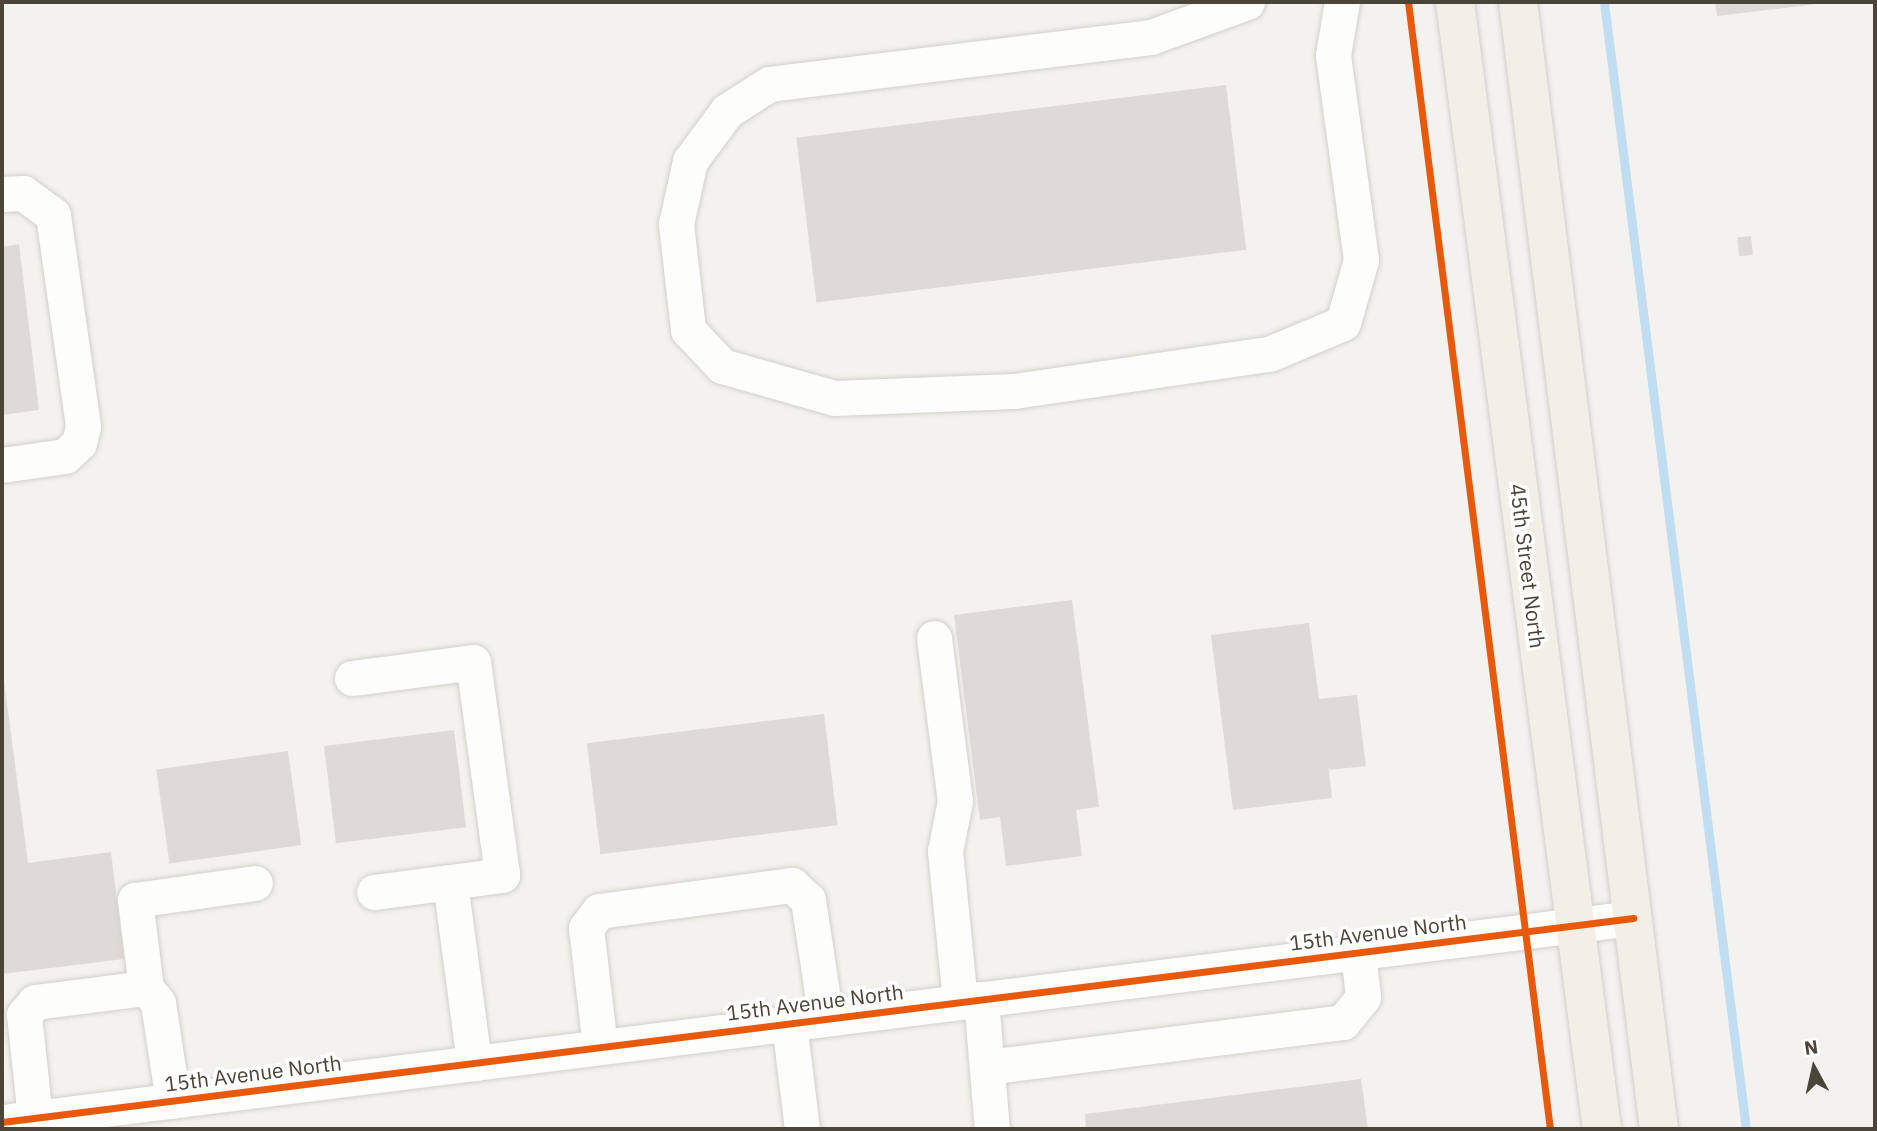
<!DOCTYPE html>
<style>
body{margin:0}
#map{position:relative;width:1877px;height:1131px;overflow:hidden;background:#f4f2ee;font-family:"IBM Plex Sans",sans-serif}
div>[style]{position:absolute}
.stream>*{height:9px;margin:-4.5px;padding:0 4.5px;transform-origin:4.5px;border-radius:4.5px;background:#c0ddf1}
.building>*{inset:0;background:#dedbd6;transform-origin:0 0}
.roads{filter:drop-shadow(0 0 2px #d2d0cb) drop-shadow(0 0 2px #d2d0cb)}
.minor>*{height:35px;margin:-17.5px;padding:0 17.5px;transform-origin:17.5px;border-radius:17.5px;background:#fdfdfc}
.major>*{height:38px;margin:-19px;padding:0 19px;transform-origin:19px;border-radius:19px;background:#f2efe6}
.cycleway>*{height:7px;margin:-3.5px;padding:0 3.5px;transform-origin:3.5px;border-radius:3.5px;background:#e8590c}
span{translate:-50% -50%;white-space:nowrap;text-align:center;line-height:1.15;-webkit-text-stroke:7px #fff;paint-order:stroke}
.street-label{font-size:21px;color:#4b4439}
.frame{position:absolute;inset:0;border:4px solid #4b4439;pointer-events:none}
.north{position:absolute;left:1779px;top:1033px;width:70px;height:70px;-webkit-text-stroke:5px #fff;paint-order:stroke;rotate:352deg;font-size:19px;font-weight:700;line-height:28px;text-align:center;color:#4b4439}
.north::after{content:'';display:block;margin:auto;width:24px;height:32px;background:#4b4439;clip-path:polygon(50% 0,100% 100%,50% 72%,0 100%)}
</style>
<div id="map">
<div class="stream">
<div style="left:1604px;top:2px;width:1136px;rotate:82.82deg"></div>
</div>
<div class="building">
<div style="clip-path:polygon(1715px 2px,1825px 2px,1825px 3px,1717px 16px)"></div>
<div style="left:1226px;top:85px;width:166px;height:433px;rotate:83deg"></div>
<div style="left:1751px;top:236px;width:19px;height:14px;rotate:84deg"></div>
<div style="clip-path:polygon(19px 244px,39px 410px,2px 415px,2px 247px)"></div>
<div style="clip-path:polygon(1072px 600px,1099px 807px,1076px 810px,1082px 856px,1006px 866px,1000px 817px,980px 820px,954px 615px)"></div>
<div style="clip-path:polygon(1309px 623px,1319px 699px,1357px 695px,1366px 766px,1329px 770px,1332px 798px,1233px 810px,1211px 635px)"></div>
<div style="clip-path:polygon(2px 665px,28px 863px,111px 852px,124px 959px,2px 974px)"></div>
<div style="left:824px;top:714px;width:112px;height:239px;rotate:83deg"></div>
<div style="left:454px;top:730px;width:98px;height:131px;rotate:83deg"></div>
<div style="left:288px;top:751px;width:95px;height:133px;rotate:82deg"></div>
<div style="clip-path:polygon(1361px 1079px,1368px 1129px,1086px 1129px,1085px 1114px)"></div>
</div>
<div class="roads">
<div class="minor">
<div style="left:1247px;top:2px;width:102px;rotate:160deg"></div>
<div style="left:1151px;top:37px;width:385px;rotate:173deg"></div>
<div style="left:769px;top:84px;width:50px;rotate:147.3deg"></div>
<div style="left:727px;top:111px;width:62px;rotate:126.5deg"></div>
<div style="left:690px;top:161px;width:65px;rotate:102.5deg"></div>
<div style="left:676px;top:224px;width:107px;rotate:83.5deg"></div>
<div style="left:688px;top:330px;width:50px;rotate:46.6deg"></div>
<div style="left:722px;top:366px;width:116px;rotate:15.9deg"></div>
<div style="left:834px;top:398px;width:180px;rotate:-2.2deg"></div>
<div style="left:1014px;top:391px;width:258px;rotate:-8.3deg"></div>
<div style="left:1269px;top:354px;width:80px;rotate:-22.7deg"></div>
<div style="left:1343px;top:323px;width:66px;rotate:-74.1deg"></div>
<div style="left:1361px;top:260px;width:207px;rotate:-97.8deg"></div>
<div style="left:1333px;top:55px;width:54px;rotate:-80.4deg"></div>
<div style="left:2px;top:194px;width:21px;rotate:-3deg"></div>
<div style="left:23px;top:193px;width:37px;rotate:36deg"></div>
<div style="left:53px;top:215px;width:213px;rotate:81.9deg"></div>
<div style="left:83px;top:426px;width:17px;rotate:103deg"></div>
<div style="left:79px;top:443px;width:19px;rotate:137deg"></div>
<div style="left:65px;top:456px;width:64px;rotate:171.9deg"></div>
<div style="left:934px;top:638px;width:164px;rotate:82.7deg"></div>
<div style="left:955px;top:801px;width:51px;rotate:101.3deg"></div>
<div style="left:945px;top:851px;width:152px;rotate:84.3deg"></div>
<div style="left:352px;top:678px;width:122px;rotate:-7.5deg"></div>
<div style="left:473px;top:662px;width:215px;rotate:82.2deg"></div>
<div style="left:502px;top:875px;width:52px;rotate:172.3deg"></div>
<div style="left:450px;top:882px;width:183px;rotate:82.4deg"></div>
<div style="left:374px;top:892px;width:77px;rotate:-7.5deg"></div>
<div style="left:146px;top:988px;width:89px;rotate:-97.1deg"></div>
<div style="left:135px;top:900px;width:121px;rotate:-8.1deg"></div>
<div style="left:981px;top:999px;width:130px;rotate:85.2deg"></div>
<div style="left:789px;top:1023px;width:107px;rotate:83deg"></div>
<div style="left:600px;top:1047px;width:120px;rotate:-96.7deg"></div>
<div style="left:586px;top:928px;width:21px;rotate:-53deg"></div>
<div style="left:599px;top:911px;width:195px;rotate:-7.7deg"></div>
<div style="left:792px;top:885px;width:22px;rotate:43deg"></div>
<div style="left:808px;top:900px;width:120px;rotate:81.4deg"></div>
<div style="left:987px;top:1067px;width:359px;rotate:-7.2deg"></div>
<div style="left:1343px;top:1022px;width:32px;rotate:-51deg"></div>
<div style="left:1363px;top:997px;width:45px;rotate:-96.3deg"></div>
<div style="left:35px;top:1118px;width:104px;rotate:-96.1deg"></div>
<div style="left:24px;top:1015px;width:17px;rotate:-50deg"></div>
<div style="left:35px;top:1002px;width:112px;rotate:-7.2deg"></div>
<div style="left:146px;top:988px;width:19px;rotate:51deg"></div>
<div style="left:158px;top:1003px;width:99px;rotate:81.3deg"></div>
<div style="left:2px;top:1122px;width:1644px;rotate:-7.13deg"></div>
</div>
<div class="major">
<div style="left:1455px;top:2px;width:1137px;rotate:82.57deg"></div>
<div style="left:1518px;top:2px;width:1136px;rotate:82.87deg"></div>
</div>
</div>
<div class="cycleway">
<div style="left:1408px;top:2px;width:1136px;rotate:82.82deg"></div>
<div style="left:2px;top:1122px;width:1644px;rotate:-7.13deg"></div>
</div>
<div class="street-label">
<span style="left:1528px;top:566px;rotate:83deg">45th Street North</span>
<span style="left:1378px;top:932px;rotate:-7deg">15th Avenue North</span>
<span style="left:815px;top:1002px;rotate:-7deg">15th Avenue North</span>
<span style="left:253px;top:1073px;rotate:-7deg">15th Avenue North</span>
</div>
<div class="frame"></div>
<div class="north">N</div>
</div>
